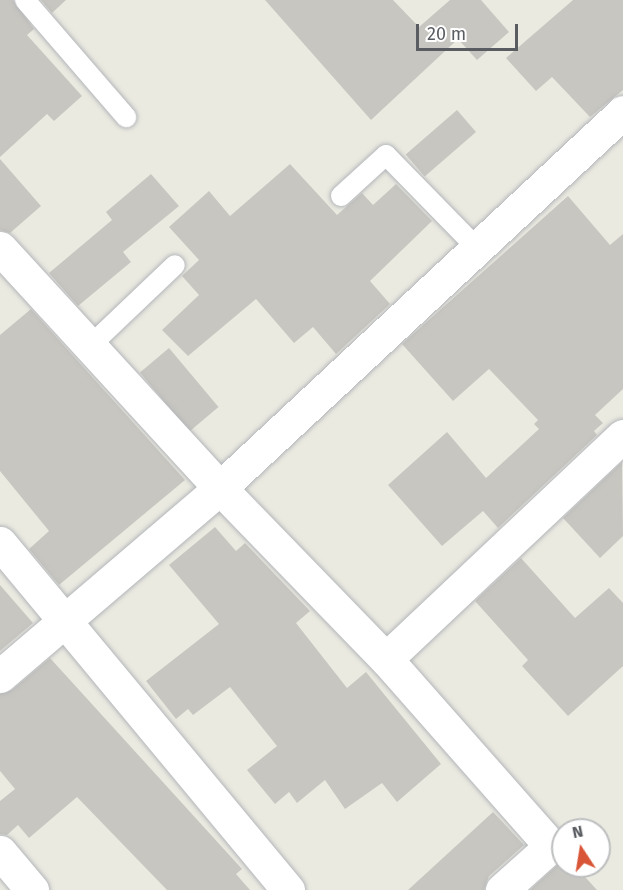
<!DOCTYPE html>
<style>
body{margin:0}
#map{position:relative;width:623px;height:890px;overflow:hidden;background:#ebeae1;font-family:"Fira Sans",sans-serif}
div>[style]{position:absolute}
.building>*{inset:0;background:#c8c6c0;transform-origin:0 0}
.roads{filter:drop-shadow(0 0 2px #b3b6ba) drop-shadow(0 0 2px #b3b6ba)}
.lane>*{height:20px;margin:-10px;padding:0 10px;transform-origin:10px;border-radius:10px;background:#fff}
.street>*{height:33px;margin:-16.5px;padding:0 16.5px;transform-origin:16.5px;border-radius:16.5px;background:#fff}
span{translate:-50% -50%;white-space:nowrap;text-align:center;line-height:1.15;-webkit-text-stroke:4.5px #fff;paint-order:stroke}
.north{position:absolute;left:551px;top:818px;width:60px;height:60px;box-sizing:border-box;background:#fff;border:2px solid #bdbebf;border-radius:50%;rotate:348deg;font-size:16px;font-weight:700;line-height:24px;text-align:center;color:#595c60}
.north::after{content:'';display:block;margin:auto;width:21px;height:27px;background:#d95538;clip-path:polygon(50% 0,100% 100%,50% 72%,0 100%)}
.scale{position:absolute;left:416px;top:24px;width:102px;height:27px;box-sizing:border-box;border:3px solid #595c60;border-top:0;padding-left:8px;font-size:18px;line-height:21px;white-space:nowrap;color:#595c60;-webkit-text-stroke:4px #fff;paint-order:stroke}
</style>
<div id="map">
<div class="building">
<div style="clip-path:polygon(0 0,13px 0,34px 29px,27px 35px,82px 96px,54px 121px,47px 114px,0 157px)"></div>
<div style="clip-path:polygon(41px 0,66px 0,52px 13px)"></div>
<div style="clip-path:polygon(265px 0,393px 0,419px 27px,450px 0,481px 0,509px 32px,477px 60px,458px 39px,371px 120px)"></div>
<div style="clip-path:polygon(573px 0,623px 0,623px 90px,590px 117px,552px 77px,536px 91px,506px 58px)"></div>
<div style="left:457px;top:110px;width:29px;height:68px;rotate:49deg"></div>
<div style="clip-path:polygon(0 159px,41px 206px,10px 233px,0 230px)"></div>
<div style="clip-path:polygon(290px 164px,337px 215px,362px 193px,373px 205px,396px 184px,432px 221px,370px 281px,390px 304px,336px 354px,313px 327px,294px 343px,256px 299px,188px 356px,162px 330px,199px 295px,182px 276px,199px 260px,169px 227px,209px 191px,230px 216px)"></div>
<div style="clip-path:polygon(151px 174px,179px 206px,123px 252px,131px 262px,78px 306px,49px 273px,112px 220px,106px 212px)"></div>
<div style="clip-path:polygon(568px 196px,610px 245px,623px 234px,623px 389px,595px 415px,603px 423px,594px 431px,597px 435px,498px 528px,483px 511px,442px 546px,388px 485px,447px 432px,486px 478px,539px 429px,534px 424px,538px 420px,489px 369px,453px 401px,402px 344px)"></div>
<div style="clip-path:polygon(31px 309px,185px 480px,59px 585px,29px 549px,49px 531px,0 471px,0 335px)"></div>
<div style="left:169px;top:348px;width:77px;height:38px;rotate:50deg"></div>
<div style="clip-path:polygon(622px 462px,623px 536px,600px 558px,563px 518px)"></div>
<div style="clip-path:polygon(215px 527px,236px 551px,245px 543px,310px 611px,296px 623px,347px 688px,366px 672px,441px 764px,397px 802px,382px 783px,345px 809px,325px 780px,297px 803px,289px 792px,275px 804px,247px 770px,277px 746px,230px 687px,193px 715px,188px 709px,176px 719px,146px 681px,219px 624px,169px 565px)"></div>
<div style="clip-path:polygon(521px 558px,575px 618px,609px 588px,623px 603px,623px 666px,568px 716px,522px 666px,528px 660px,475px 601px)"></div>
<div style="clip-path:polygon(0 585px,33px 623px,0 651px)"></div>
<div style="clip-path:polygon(50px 658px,242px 869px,236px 874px,250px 890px,167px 890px,77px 797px,29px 838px,18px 825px,7px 835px,0 834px,0 801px,15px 789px,0 771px,0 694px,12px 690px)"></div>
<div style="clip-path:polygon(493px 812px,524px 845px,489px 876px,484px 890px,408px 890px)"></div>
<div style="clip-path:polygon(563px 860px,563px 866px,575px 866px,597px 890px,530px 890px)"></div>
</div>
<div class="roads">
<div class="lane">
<div style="left:25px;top:0;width:155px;rotate:49.2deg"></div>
<div style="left:341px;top:196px;width:61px;rotate:-42.3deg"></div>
<div style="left:386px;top:155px;width:130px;rotate:45.6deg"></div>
<div style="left:90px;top:346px;width:117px;rotate:-43.6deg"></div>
</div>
<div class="street">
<div style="left:0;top:248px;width:326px;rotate:47.5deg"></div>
<div style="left:220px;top:488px;width:238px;rotate:45.9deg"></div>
<div style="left:386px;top:659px;width:249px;rotate:48.6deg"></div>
<div style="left:551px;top:846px;width:66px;rotate:138.1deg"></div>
<div style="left:0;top:543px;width:451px;rotate:50.3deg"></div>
<div style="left:386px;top:659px;width:325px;rotate:-43.3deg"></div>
<div style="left:0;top:676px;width:289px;rotate:-40.5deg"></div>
<div style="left:220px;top:488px;width:551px;rotate:-43.01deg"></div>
<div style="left:0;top:852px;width:50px;rotate:49.9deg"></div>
</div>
</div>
<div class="north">N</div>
<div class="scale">20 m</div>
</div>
